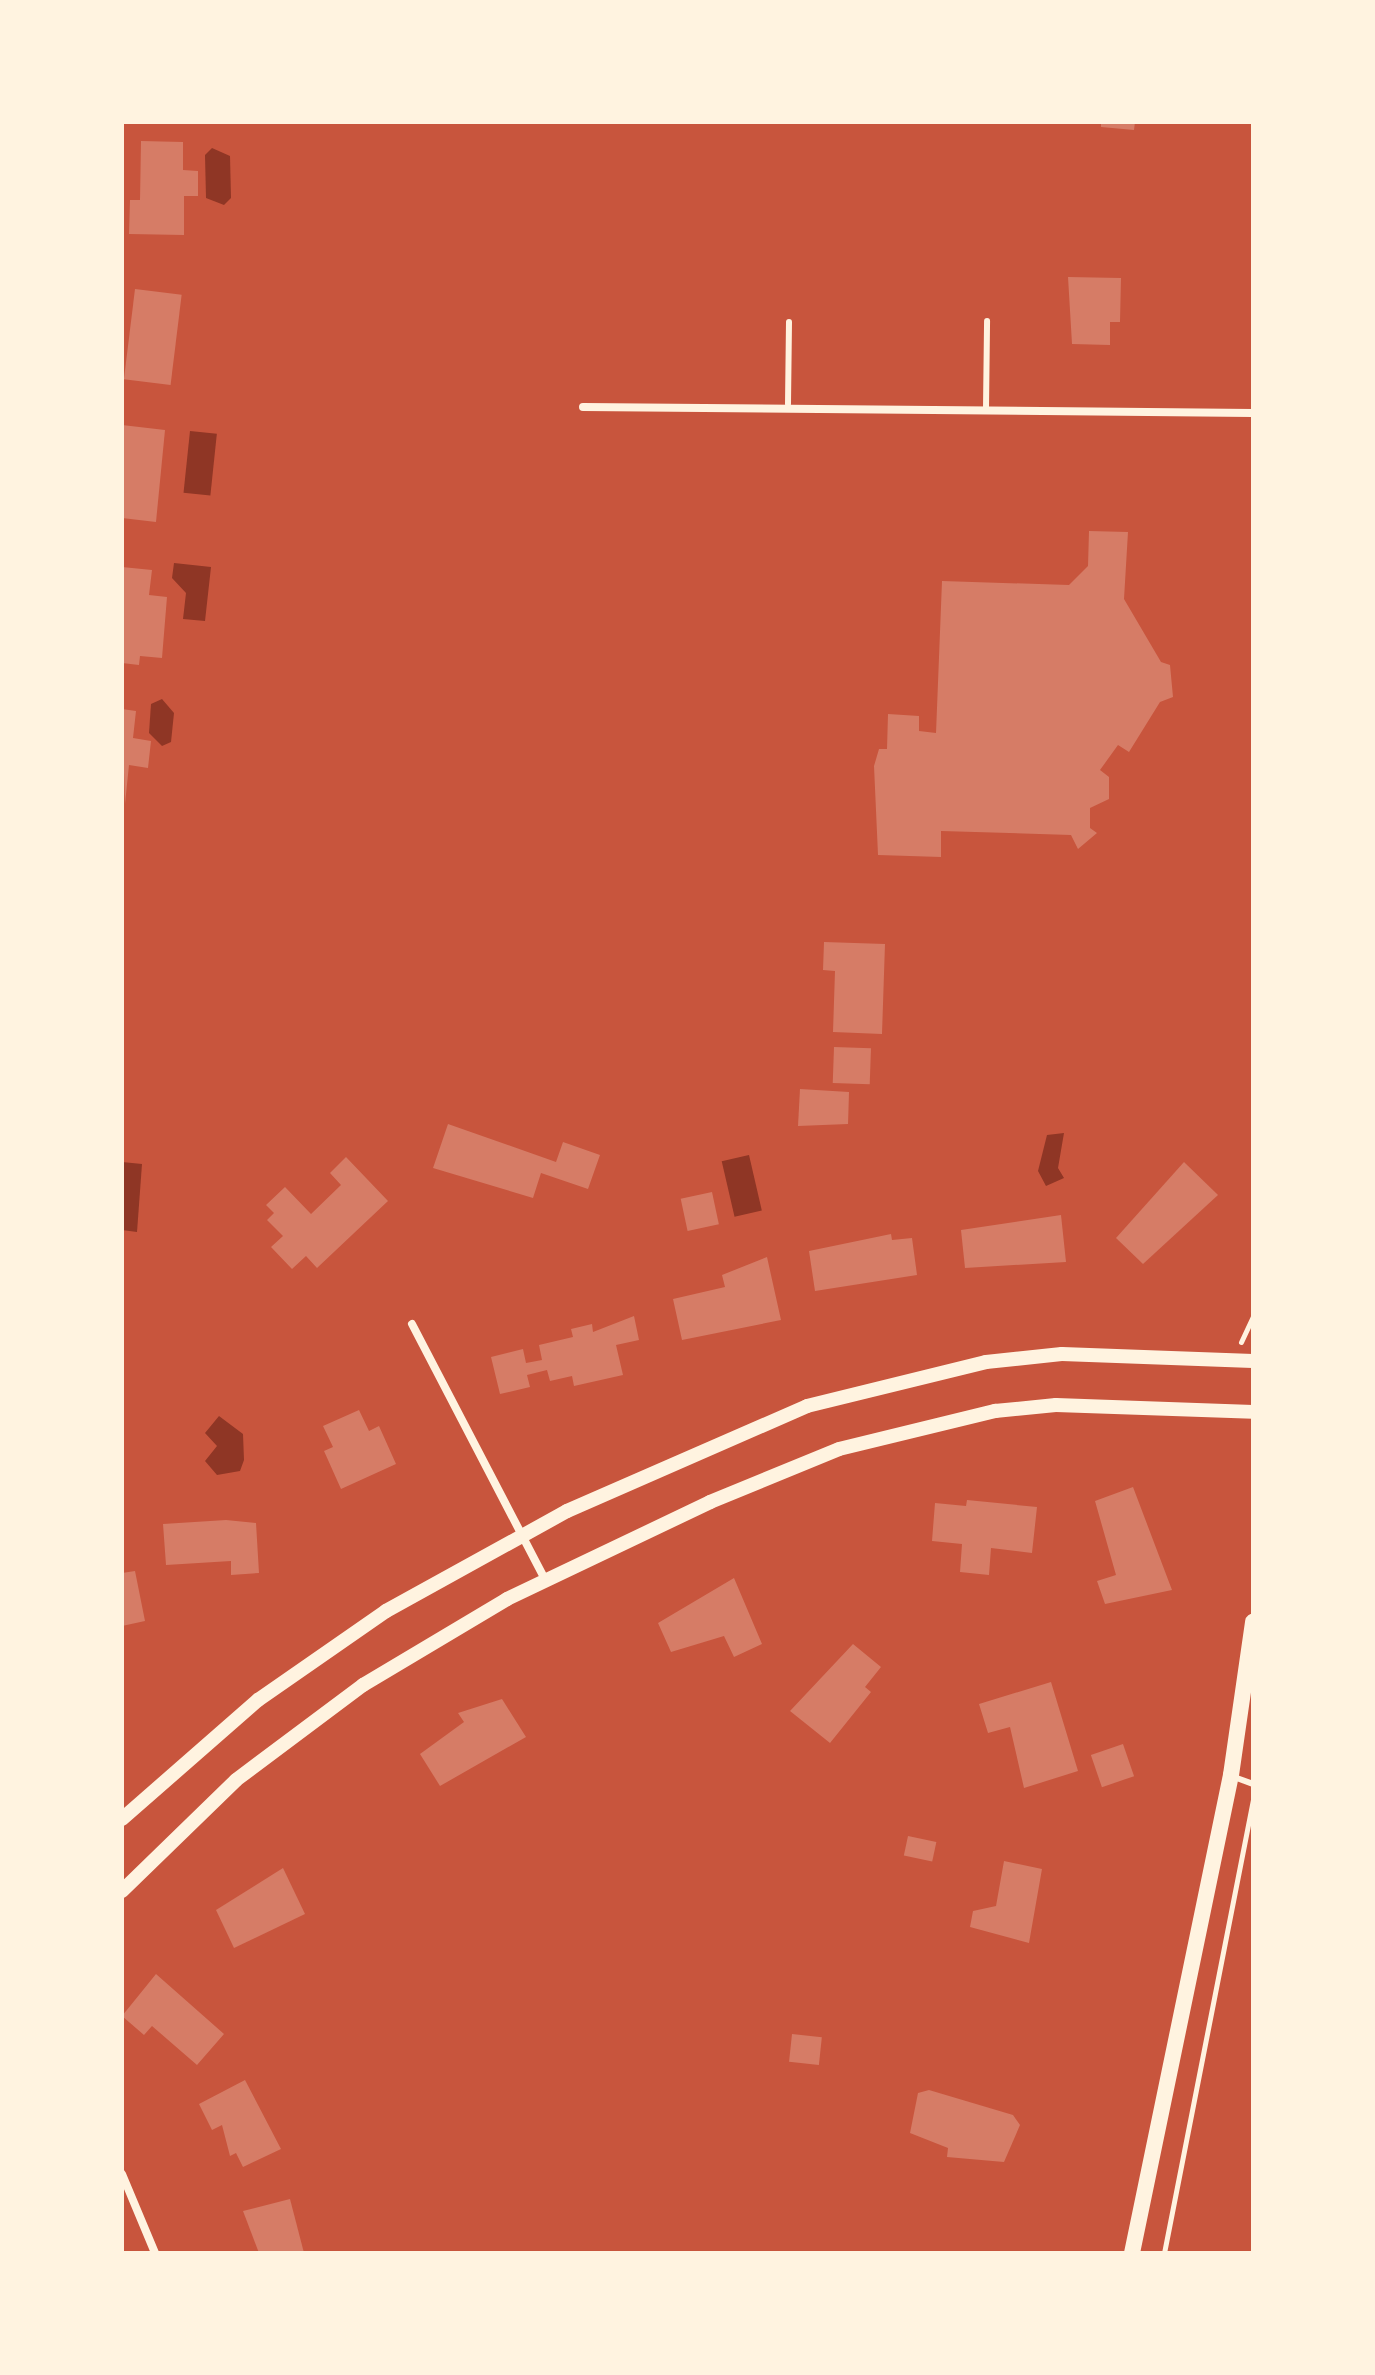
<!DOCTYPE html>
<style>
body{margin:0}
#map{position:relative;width:1375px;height:2375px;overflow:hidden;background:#c8553d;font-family:Helvetica,sans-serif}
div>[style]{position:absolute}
.water>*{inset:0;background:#8f3625;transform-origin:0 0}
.building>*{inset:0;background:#d67c66;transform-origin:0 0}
.path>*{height:5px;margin:-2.5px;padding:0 2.5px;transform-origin:2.5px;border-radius:2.5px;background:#fff3e0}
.service>*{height:6px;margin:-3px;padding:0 3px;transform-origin:3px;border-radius:3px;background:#fff3e0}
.minor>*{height:8px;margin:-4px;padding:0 4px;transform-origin:4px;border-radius:4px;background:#fff3e0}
.tertiary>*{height:14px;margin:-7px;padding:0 7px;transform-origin:7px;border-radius:7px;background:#fff3e0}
.secondary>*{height:16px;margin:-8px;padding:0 8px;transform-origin:8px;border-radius:8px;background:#fff3e0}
span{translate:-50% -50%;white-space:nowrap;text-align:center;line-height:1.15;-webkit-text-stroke:8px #fff3e0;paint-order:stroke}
.frame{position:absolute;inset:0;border:124px solid #fff3e0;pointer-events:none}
</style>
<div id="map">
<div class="water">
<div style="clip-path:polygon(212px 148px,230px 156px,231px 198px,224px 205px,206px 198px,205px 155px)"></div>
<div style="left:190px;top:431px;width:27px;height:62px;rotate:6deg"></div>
<div style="clip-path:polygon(174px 563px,211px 567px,205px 621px,183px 619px,186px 593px,172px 578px)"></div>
<div style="clip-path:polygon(162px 699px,174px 713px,171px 742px,162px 746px,149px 733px,151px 704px)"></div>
<div style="clip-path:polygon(1064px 1133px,1058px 1168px,1064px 1178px,1046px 1186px,1038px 1171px,1047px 1135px)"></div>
<div style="left:749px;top:1155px;width:57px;height:28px;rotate:77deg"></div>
<div style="clip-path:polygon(122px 1162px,142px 1164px,137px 1232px,122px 1230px)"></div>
<div style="clip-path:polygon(219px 1416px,243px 1434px,244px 1460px,240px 1471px,217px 1475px,205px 1461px,217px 1446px,205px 1433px)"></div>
</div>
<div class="building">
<div style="clip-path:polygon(1101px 122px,1135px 122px,1134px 130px,1101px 127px)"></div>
<div style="clip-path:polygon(141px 141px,183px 142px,183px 170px,198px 171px,198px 196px,184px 196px,184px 235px,129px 234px,130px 200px,140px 200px)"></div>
<div style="clip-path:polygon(1068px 277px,1121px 278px,1120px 322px,1110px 322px,1110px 345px,1072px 344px)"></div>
<div style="left:135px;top:289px;width:47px;height:91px;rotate:7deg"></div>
<div style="clip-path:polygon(122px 425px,165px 430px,156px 522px,122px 518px)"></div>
<div style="clip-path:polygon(1089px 531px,1128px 532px,1124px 599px,1161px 662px,1170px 665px,1173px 697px,1160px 702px,1129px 752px,1118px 745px,1100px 770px,1109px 777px,1109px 799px,1090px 808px,1090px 828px,1097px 833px,1078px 849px,1071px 835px,941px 831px,941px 857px,878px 855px,874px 766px,879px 749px,887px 749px,888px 714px,919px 716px,919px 731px,936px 733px,942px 581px,1069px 585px,1088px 566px)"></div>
<div style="clip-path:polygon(122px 567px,152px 570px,149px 595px,167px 597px,162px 658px,140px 656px,139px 665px,122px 663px)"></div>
<div style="clip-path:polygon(122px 709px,136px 711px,133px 738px,151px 741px,148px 768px,129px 765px,125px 804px)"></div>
<div style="clip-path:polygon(824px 942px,885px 944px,882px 1034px,833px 1032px,835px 971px,823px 970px)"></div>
<div style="left:834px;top:1047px;width:37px;height:36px;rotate:2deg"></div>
<div style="clip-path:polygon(800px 1089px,849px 1092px,848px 1124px,798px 1126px)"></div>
<div style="clip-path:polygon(448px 1124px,556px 1162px,563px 1142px,600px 1155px,588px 1189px,541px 1173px,533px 1198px,433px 1168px)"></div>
<div style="clip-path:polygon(346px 1157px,388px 1201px,317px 1268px,306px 1256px,292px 1269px,271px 1247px,283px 1236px,267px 1220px,274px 1213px,266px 1205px,285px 1187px,311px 1214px,341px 1185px,330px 1173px)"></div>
<div style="clip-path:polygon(1184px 1162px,1218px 1195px,1143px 1264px,1116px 1238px)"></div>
<div style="left:712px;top:1192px;width:33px;height:32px;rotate:78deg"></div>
<div style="clip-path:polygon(1061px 1215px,1066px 1262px,965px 1268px,961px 1230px)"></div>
<div style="clip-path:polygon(891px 1234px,892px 1240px,912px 1238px,917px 1275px,815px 1291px,809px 1251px)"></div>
<div style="clip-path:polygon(767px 1257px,781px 1320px,682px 1340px,673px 1299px,725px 1287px,722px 1275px)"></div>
<div style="clip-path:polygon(634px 1316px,639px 1340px,616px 1345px,623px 1375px,574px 1386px,572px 1376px,550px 1381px,547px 1370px,527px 1375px,530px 1387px,500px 1394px,491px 1357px,523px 1349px,526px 1363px,542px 1360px,539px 1345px,573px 1337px,571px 1329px,592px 1324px,593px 1332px)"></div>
<div style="clip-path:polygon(359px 1410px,369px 1431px,379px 1426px,396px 1464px,341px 1489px,324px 1451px,333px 1447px,323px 1426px)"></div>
<div style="clip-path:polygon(1133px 1487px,1172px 1590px,1105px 1604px,1097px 1581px,1116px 1575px,1095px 1501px)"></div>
<div style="clip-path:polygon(967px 1500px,1037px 1507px,1032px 1553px,991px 1548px,989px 1575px,960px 1572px,962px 1544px,932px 1541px,935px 1503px,966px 1506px)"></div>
<div style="clip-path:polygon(226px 1520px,256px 1523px,259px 1573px,231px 1575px,231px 1561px,166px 1565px,163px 1524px)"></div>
<div style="clip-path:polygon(135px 1571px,145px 1621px,122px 1626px,122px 1573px)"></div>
<div style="clip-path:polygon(734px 1578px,762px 1644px,734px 1657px,724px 1636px,671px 1652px,658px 1623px)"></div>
<div style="clip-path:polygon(853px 1644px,881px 1667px,865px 1687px,871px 1692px,830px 1743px,790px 1711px)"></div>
<div style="clip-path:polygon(1051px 1682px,1078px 1771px,1024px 1788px,1010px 1727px,988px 1733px,979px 1704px)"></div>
<div style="clip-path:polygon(502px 1699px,526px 1737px,440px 1786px,420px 1754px,464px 1722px,458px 1713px)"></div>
<div style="left:1123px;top:1744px;width:34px;height:34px;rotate:71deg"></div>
<div style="left:908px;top:1836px;width:29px;height:20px;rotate:12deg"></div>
<div style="clip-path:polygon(1004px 1861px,1042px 1869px,1029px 1943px,970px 1927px,973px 1911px,996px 1906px)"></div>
<div style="clip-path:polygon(283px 1868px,305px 1914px,234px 1948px,216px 1910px)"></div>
<div style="clip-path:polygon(156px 1974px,224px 2034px,197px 2065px,152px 2026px,144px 2035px,122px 2016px)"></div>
<div style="left:792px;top:2034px;width:30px;height:28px;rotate:6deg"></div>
<div style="clip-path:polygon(245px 2080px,281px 2149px,243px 2167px,236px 2153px,230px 2156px,222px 2125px,212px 2130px,199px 2104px)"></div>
<div style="clip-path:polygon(929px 2090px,1013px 2115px,1020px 2125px,1004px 2162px,947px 2157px,948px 2148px,910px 2133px,918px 2093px)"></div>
<div style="clip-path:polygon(290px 2199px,304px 2253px,259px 2253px,243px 2211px)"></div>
</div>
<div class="path">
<div style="left:1241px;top:1342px;width:29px;rotate:-65deg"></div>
<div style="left:1164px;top:2253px;width:463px;rotate:-78.9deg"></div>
</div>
<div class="service">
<div style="left:788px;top:404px;width:82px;rotate:-89.3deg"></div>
<div style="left:986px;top:408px;width:87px;rotate:-89.3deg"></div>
<div style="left:1234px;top:1777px;width:20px;rotate:20deg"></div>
</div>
<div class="minor">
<div style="left:583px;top:407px;width:670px;rotate:0.51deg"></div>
<div style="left:412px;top:1324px;width:288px;rotate:62.5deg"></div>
<div style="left:122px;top:2174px;width:86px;rotate:67.3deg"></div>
</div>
<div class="tertiary">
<div style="left:122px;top:1819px;width:181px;rotate:-41.2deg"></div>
<div style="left:258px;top:1700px;width:156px;rotate:-34.8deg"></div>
<div style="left:386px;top:1611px;width:207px;rotate:-28.9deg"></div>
<div style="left:567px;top:1511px;width:262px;rotate:-23.6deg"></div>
<div style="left:807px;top:1406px;width:184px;rotate:-13.8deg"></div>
<div style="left:986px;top:1362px;width:76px;rotate:-6deg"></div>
<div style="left:1062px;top:1354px;width:191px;rotate:2.1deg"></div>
<div style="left:122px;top:1891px;width:159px;rotate:-44.2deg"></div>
<div style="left:236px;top:1780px;width:159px;rotate:-36.8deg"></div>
<div style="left:363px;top:1685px;width:168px;rotate:-30.8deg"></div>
<div style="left:507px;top:1599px;width:225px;rotate:-25.5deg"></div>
<div style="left:710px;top:1502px;width:139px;rotate:-22.3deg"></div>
<div style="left:839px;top:1449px;width:161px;rotate:-13.7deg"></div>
<div style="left:995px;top:1411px;width:61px;rotate:-5.6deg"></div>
<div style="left:1056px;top:1405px;width:197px;rotate:2deg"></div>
</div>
<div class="secondary">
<div style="left:1132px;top:2253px;width:488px;rotate:-78.3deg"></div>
<div style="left:1231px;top:1775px;width:155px;rotate:-81.8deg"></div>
</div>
<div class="frame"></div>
</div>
